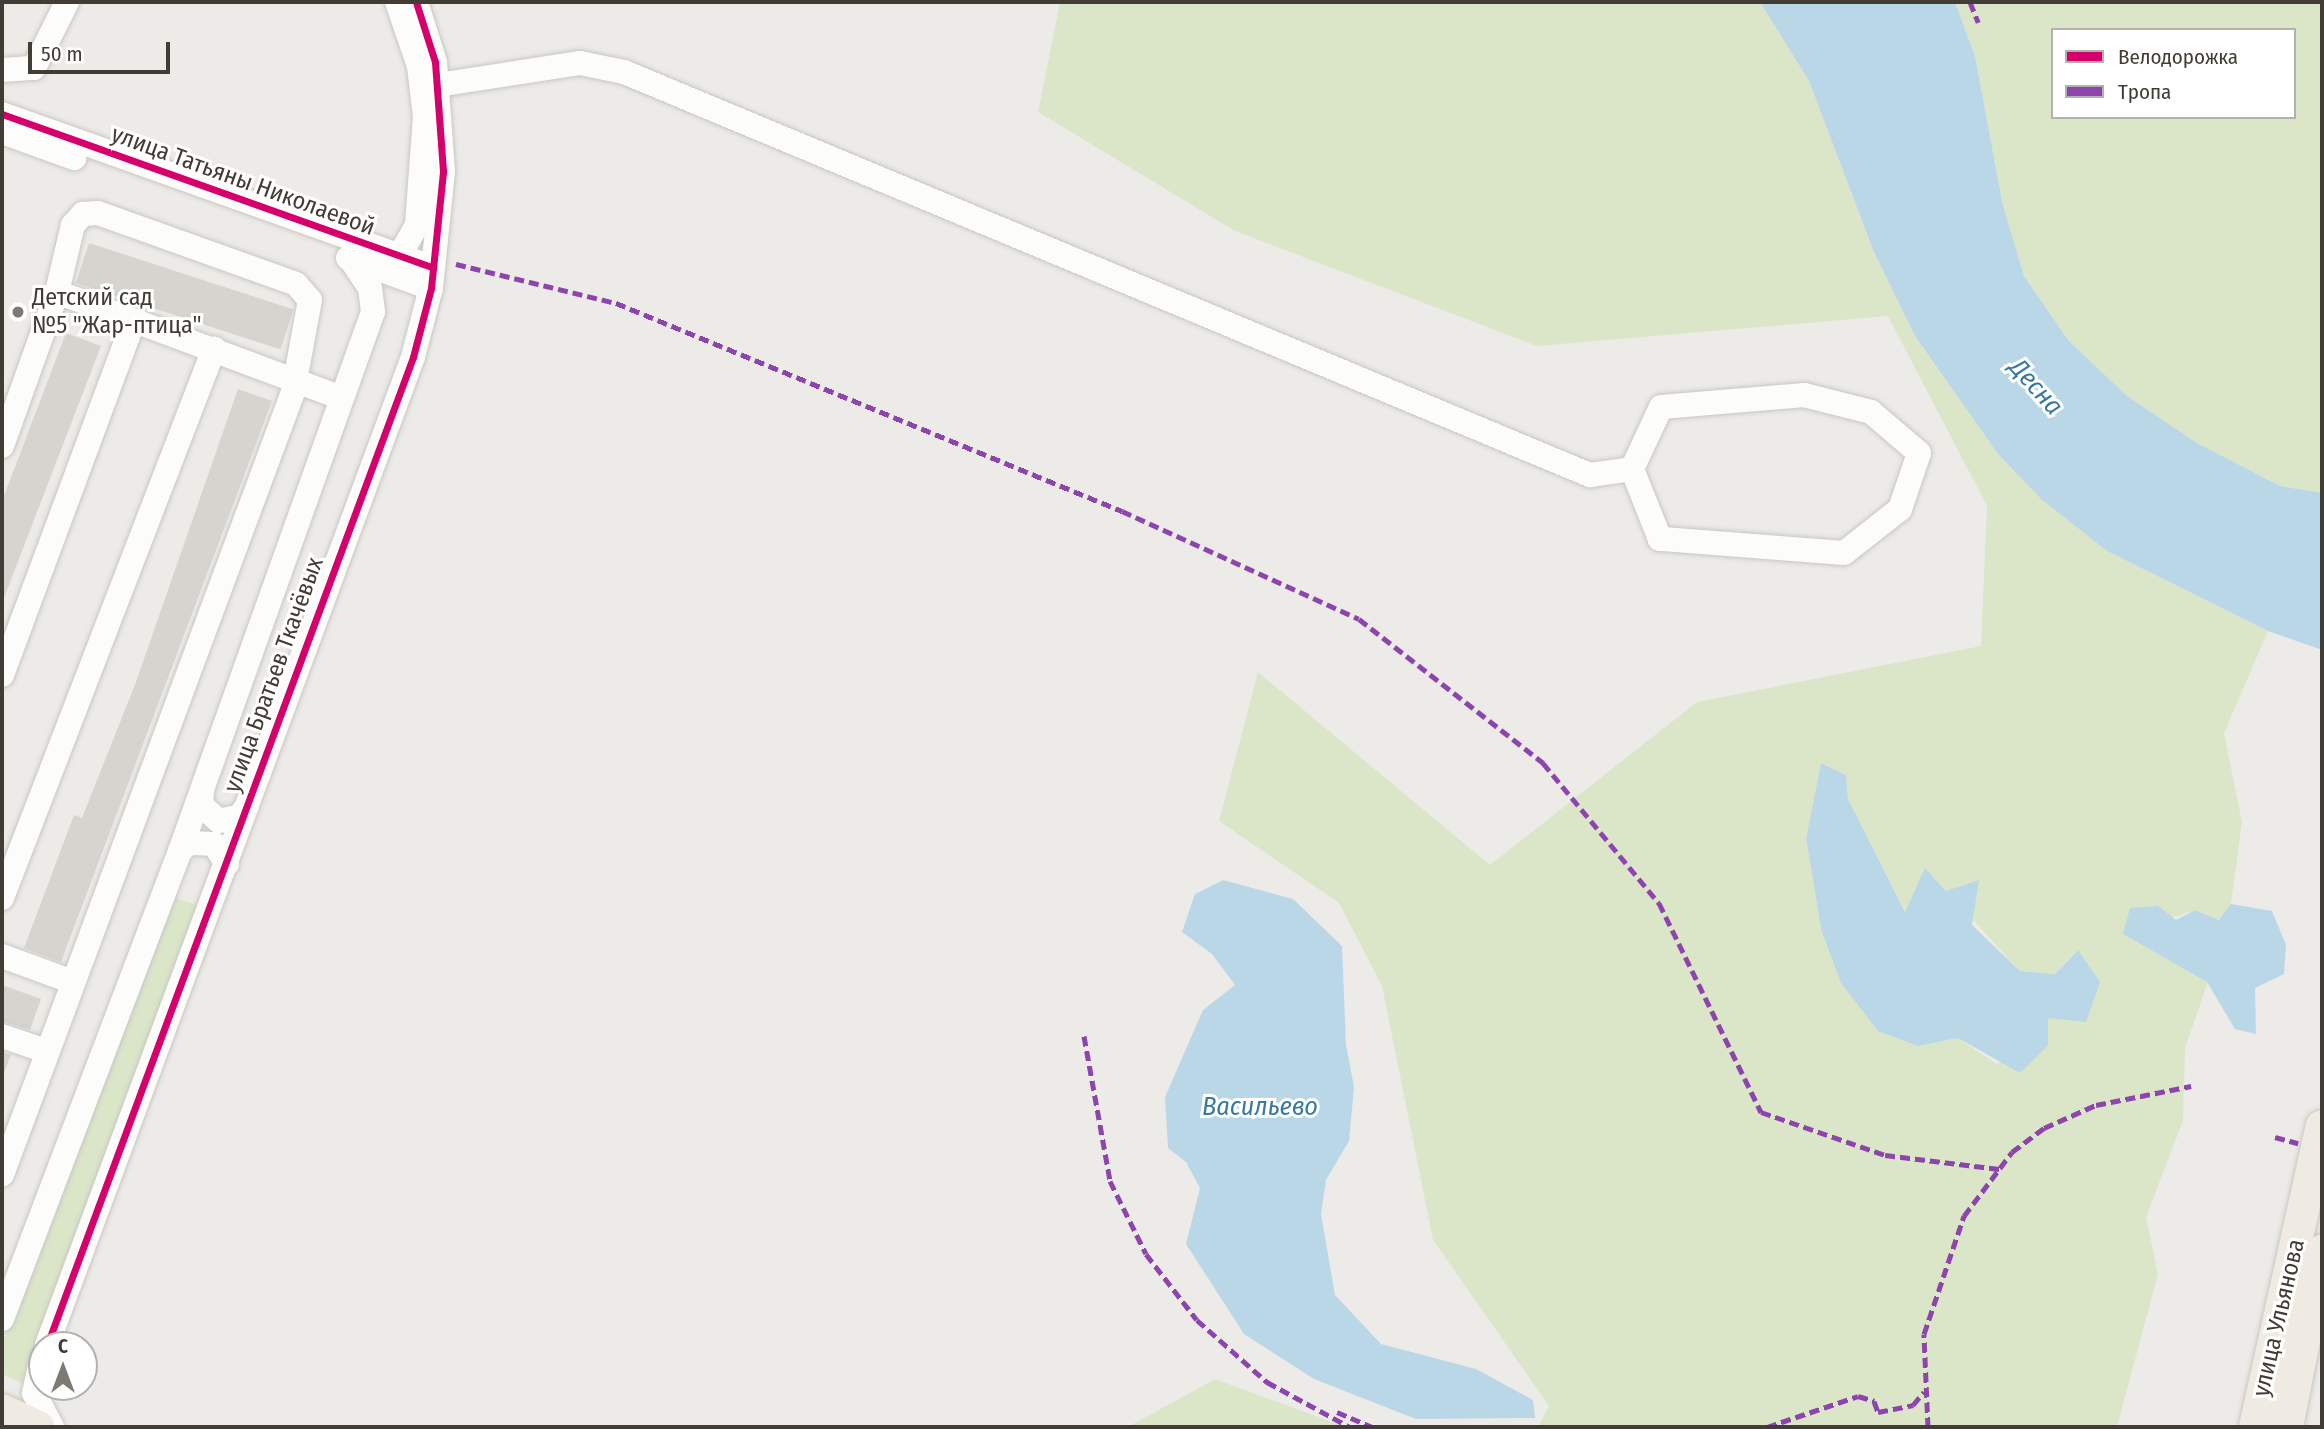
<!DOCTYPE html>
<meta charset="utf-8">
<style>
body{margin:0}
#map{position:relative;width:2324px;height:1429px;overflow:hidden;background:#edebe7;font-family:"Fira Sans Condensed",sans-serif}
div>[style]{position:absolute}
.green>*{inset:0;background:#dbe6c9}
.water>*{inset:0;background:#bad7e8}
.building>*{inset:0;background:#d6d4cf;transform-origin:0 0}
.roads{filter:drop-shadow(0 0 2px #c9c7c3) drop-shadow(0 0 2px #c9c7c3)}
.minor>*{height:24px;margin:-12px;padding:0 12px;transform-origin:12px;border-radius:12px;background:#fcfcfb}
.major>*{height:32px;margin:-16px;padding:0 16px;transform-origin:16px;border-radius:16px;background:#efebe3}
.quiet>*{height:5px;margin-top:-2.5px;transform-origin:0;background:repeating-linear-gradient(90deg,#8e44ad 0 10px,transparent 0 15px)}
.cycleway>*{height:7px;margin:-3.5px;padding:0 3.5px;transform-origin:3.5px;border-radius:3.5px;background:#d6006c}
.dots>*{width:19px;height:19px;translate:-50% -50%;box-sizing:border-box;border:4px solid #fff;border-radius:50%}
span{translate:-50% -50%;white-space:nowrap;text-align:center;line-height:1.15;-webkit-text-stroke:6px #fff;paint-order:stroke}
.street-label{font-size:24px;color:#413c34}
.poi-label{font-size:24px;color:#413c34}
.left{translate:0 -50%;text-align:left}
.water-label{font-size:26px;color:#3879a2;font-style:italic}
.frame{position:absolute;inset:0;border:4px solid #413c34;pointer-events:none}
.legend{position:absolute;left:2051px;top:28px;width:245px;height:91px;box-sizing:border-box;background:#fff;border:2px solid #b3b1ae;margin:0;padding:9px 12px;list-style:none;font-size:21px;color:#413c34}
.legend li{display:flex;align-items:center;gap:14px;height:35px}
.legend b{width:35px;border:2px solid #b3b1ae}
.north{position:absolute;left:28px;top:1331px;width:70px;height:70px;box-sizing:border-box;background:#fff;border:2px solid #b3b1ae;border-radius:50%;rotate:0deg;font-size:19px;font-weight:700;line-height:28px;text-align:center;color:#413c34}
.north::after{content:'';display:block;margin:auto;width:24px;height:32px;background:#7d7973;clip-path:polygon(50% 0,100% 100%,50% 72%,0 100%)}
.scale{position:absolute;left:28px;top:42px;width:142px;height:32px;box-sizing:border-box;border:4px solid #413c34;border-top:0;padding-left:9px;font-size:21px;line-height:24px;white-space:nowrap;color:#413c34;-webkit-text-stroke:5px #fff;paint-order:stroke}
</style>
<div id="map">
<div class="green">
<div style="clip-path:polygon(evenodd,1060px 2px,1760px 2px,1809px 81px,1873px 250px,1915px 336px,1998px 454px,2041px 499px,2107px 551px,2268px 631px,2224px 733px,2242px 822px,2231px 904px,2220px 920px,2195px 910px,2124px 934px,2208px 982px,2185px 1048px,2183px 1121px,2146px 1217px,2158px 1274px,2117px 1427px,1538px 1427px,1549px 1406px,1433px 1240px,1382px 986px,1339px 903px,1219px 821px,1258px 672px,1490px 865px,1697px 702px,1981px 646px,1987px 506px,1888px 316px,1537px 346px,1235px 231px,1038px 112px,1060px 2px,1821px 763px,1846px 775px,1848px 799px,1906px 913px,1925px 868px,2020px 971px,2055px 974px,2077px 950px,2048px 1018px,1997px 1064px,1958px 1038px,1918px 1046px,1821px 929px,1806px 838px,1821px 763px)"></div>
<div style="clip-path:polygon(evenodd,1955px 2px,2322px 2px,2322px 493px,2280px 486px,2197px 443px,2127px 396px,2068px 340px,2024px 276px,2003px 206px,1975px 56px,1955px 2px,2053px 30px,2294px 30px,2294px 117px,2053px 117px,2053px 30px)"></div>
<div style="clip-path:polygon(171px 896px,202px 907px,22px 1383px,2px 1374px,2px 1342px)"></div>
<div style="clip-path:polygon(1215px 1379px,1346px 1427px,1128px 1427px)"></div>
</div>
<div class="water">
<div style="clip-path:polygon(1760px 2px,1955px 2px,1975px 56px,2003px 206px,2024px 276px,2068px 340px,2127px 396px,2197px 443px,2280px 486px,2322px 493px,2322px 650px,2268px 631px,2107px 551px,2041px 499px,1998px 454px,1915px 336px,1873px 250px,1809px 81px)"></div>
<div style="clip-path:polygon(1821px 763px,1846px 775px,1848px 799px,1905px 912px,1925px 868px,1946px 891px,1979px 880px,1972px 925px,2020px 971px,2055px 974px,2078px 950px,2100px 982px,2086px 1022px,2048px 1018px,2048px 1045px,2020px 1073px,1958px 1038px,1918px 1046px,1878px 1031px,1841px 983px,1821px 929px,1806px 838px)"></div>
<div style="clip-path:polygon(1223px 880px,1293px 899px,1342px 946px,1346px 1045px,1354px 1087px,1349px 1141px,1326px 1180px,1321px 1214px,1335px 1295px,1381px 1344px,1476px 1369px,1533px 1400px,1535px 1418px,1416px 1419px,1314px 1379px,1244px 1334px,1186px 1244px,1200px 1188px,1186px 1162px,1168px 1148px,1165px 1097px,1203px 1010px,1235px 985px,1212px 954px,1182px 932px,1195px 894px)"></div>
<div style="clip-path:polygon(2231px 904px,2272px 911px,2286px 945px,2284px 974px,2255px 988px,2256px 1034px,2235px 1029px,2207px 982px,2123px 934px,2130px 908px,2158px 906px,2176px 920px,2195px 910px,2219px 920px)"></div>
</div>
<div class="building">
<div style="left:89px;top:243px;width:215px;height:42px;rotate:18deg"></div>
<div style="clip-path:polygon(66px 333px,101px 346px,2px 603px,2px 501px)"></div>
<div style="clip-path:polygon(238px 389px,272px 401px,61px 962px,24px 948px,74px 815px,82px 818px,136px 682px)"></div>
<div style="clip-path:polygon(2px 985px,41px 999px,30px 1030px,2px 1021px)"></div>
<div style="clip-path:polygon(2px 1052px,11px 1055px,3px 1075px,2px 1075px)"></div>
</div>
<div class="roads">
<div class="minor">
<div style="left:2px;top:70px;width:32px;rotate:-4deg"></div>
<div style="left:34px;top:68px;width:74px;rotate:-63.4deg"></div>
<div style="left:438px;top:85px;width:144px;rotate:-8.8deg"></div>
<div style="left:580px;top:63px;width:45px;rotate:11.6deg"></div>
<div style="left:624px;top:72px;width:1047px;rotate:22.65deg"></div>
<div style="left:1590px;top:475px;width:42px;rotate:-8.1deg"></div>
<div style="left:1632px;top:469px;width:68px;rotate:-64.9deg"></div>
<div style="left:1661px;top:407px;width:144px;rotate:-4.8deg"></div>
<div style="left:1804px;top:395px;width:69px;rotate:14.2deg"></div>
<div style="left:1871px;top:412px;width:63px;rotate:40.5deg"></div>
<div style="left:1919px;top:453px;width:59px;rotate:108.7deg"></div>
<div style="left:1900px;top:509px;width:71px;rotate:141.8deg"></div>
<div style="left:1844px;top:553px;width:185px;rotate:-175.6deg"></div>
<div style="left:1660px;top:539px;width:75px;rotate:-111.8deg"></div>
<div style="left:2px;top:114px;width:456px;rotate:19.6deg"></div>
<div style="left:2px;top:132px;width:77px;rotate:19.9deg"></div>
<div style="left:348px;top:258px;width:88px;rotate:19.9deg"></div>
<div style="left:392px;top:269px;width:51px;rotate:-60.4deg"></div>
<div style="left:417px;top:225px;width:108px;rotate:-85.8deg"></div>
<div style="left:425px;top:117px;width:51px;rotate:-96.7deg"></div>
<div style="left:419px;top:66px;width:68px;rotate:-109deg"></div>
<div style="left:57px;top:292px;width:304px;rotate:20.4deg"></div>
<div style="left:2px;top:446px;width:164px;rotate:-70.3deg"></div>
<div style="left:57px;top:292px;width:69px;rotate:-76.6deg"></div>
<div style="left:73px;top:225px;width:15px;rotate:-48deg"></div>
<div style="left:83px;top:214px;width:15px;rotate:-4deg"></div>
<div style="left:98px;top:213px;width:210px;rotate:19.7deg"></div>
<div style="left:296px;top:284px;width:21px;rotate:49deg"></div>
<div style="left:310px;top:300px;width:94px;rotate:100.5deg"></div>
<div style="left:293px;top:392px;width:835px;rotate:110.39deg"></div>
<div style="left:2px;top:675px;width:378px;rotate:-69.6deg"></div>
<div style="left:202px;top:790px;width:15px;rotate:94deg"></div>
<div style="left:201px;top:805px;width:24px;rotate:42deg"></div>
<div style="left:219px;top:821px;width:22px;rotate:-13deg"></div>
<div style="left:240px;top:816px;width:12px;rotate:-55deg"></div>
<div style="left:180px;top:851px;width:12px;rotate:-42deg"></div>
<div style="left:189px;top:843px;width:25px;rotate:2deg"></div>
<div style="left:214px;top:844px;width:24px;rotate:57deg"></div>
<div style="left:2px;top:898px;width:589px;rotate:-68.89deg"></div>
<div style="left:2px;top:956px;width:72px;rotate:20.2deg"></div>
<div style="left:2px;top:1036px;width:46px;rotate:18.8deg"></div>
<div style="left:2px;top:1319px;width:501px;rotate:-69.18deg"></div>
<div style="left:180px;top:851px;width:573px;rotate:-70.3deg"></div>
<div style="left:373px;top:312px;width:24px;rotate:-97deg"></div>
<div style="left:370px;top:288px;width:36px;rotate:-124deg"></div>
<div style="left:47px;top:1345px;width:1054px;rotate:-69.67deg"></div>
<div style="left:413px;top:357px;width:71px;rotate:-75.4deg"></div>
<div style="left:431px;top:288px;width:118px;rotate:-84.1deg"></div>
<div style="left:443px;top:171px;width:109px;rotate:-94.2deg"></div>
<div style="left:435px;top:62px;width:63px;rotate:-107.6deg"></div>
<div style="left:42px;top:1358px;width:36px;rotate:103deg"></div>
<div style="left:34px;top:1393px;width:38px;rotate:62deg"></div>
</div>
<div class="major">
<div style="left:2px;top:1410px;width:40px;rotate:25deg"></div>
<div style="left:2255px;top:1427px;width:308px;rotate:-77.5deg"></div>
<div style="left:2287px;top:1427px;width:180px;rotate:-78.8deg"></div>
</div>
</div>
<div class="quiet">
<div style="left:1970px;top:2px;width:22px;rotate:68deg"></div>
<div style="left:456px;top:264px;width:165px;rotate:13.7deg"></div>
<div style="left:616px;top:303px;width:547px;rotate:22.35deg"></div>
<div style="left:1122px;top:511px;width:260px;rotate:24.5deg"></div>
<div style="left:1359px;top:619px;width:234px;rotate:38deg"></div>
<div style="left:1543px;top:763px;width:182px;rotate:50.4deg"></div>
<div style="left:1659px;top:903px;width:233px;rotate:64deg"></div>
<div style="left:1761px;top:1112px;width:131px;rotate:19.1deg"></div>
<div style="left:1885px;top:1155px;width:115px;rotate:7deg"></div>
<div style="left:1084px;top:1036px;width:147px;rotate:79.8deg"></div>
<div style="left:1110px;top:1181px;width:81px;rotate:63.7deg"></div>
<div style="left:1146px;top:1254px;width:83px;rotate:52.3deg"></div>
<div style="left:1197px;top:1320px;width:94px;rotate:41.5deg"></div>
<div style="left:1267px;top:1382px;width:94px;rotate:28.5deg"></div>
<div style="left:2275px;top:1137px;width:24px;rotate:15deg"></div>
<div style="left:1337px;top:1412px;width:39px;rotate:23deg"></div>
<div style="left:1767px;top:1427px;width:96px;rotate:-18.8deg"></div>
<div style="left:1858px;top:1396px;width:17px;rotate:17deg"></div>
<div style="left:1874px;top:1401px;width:12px;rotate:70deg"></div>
<div style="left:1878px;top:1412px;width:36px;rotate:-11deg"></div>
<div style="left:1913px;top:1405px;width:17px;rotate:-50deg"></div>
<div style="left:1928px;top:1427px;width:93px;rotate:-92.5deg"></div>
<div style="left:1924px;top:1334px;width:125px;rotate:-71.3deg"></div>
<div style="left:1964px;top:1216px;width:80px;rotate:-53.1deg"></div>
<div style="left:2012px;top:1152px;width:40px;rotate:-37deg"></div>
<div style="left:2044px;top:1128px;width:57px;rotate:-23.9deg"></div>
<div style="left:2096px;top:1105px;width:97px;rotate:-11.3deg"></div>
</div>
<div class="cycleway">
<div style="left:2px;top:114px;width:456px;rotate:19.6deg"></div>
<div style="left:47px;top:1345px;width:1054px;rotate:-69.67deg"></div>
<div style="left:413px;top:357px;width:71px;rotate:-75.4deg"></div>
<div style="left:431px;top:288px;width:118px;rotate:-84.1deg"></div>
<div style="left:443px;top:171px;width:109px;rotate:-94.2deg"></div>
<div style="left:435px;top:62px;width:63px;rotate:-107.6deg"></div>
</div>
<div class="dots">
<div style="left:18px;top:312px;background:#7d7973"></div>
</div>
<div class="street-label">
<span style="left:243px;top:181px;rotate:20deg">улица Татьяны Николаевой</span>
<span style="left:274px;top:675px;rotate:-70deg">улица Братьев Ткачёвых</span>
<span style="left:2279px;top:1318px;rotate:-77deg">улица Ульянова</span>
</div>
<div class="poi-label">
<span class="left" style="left:32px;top:312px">Детский сад<br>№5 "Жар-птица"</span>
</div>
<div class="water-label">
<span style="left:2036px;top:387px;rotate:48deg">Десна</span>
<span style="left:1260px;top:1107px">Васильево</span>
</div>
<div class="frame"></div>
<ul class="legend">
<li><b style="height:9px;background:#d6006c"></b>Велодорожка</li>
<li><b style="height:9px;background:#8e44ad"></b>Тропа</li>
</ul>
<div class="north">С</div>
<div class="scale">50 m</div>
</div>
